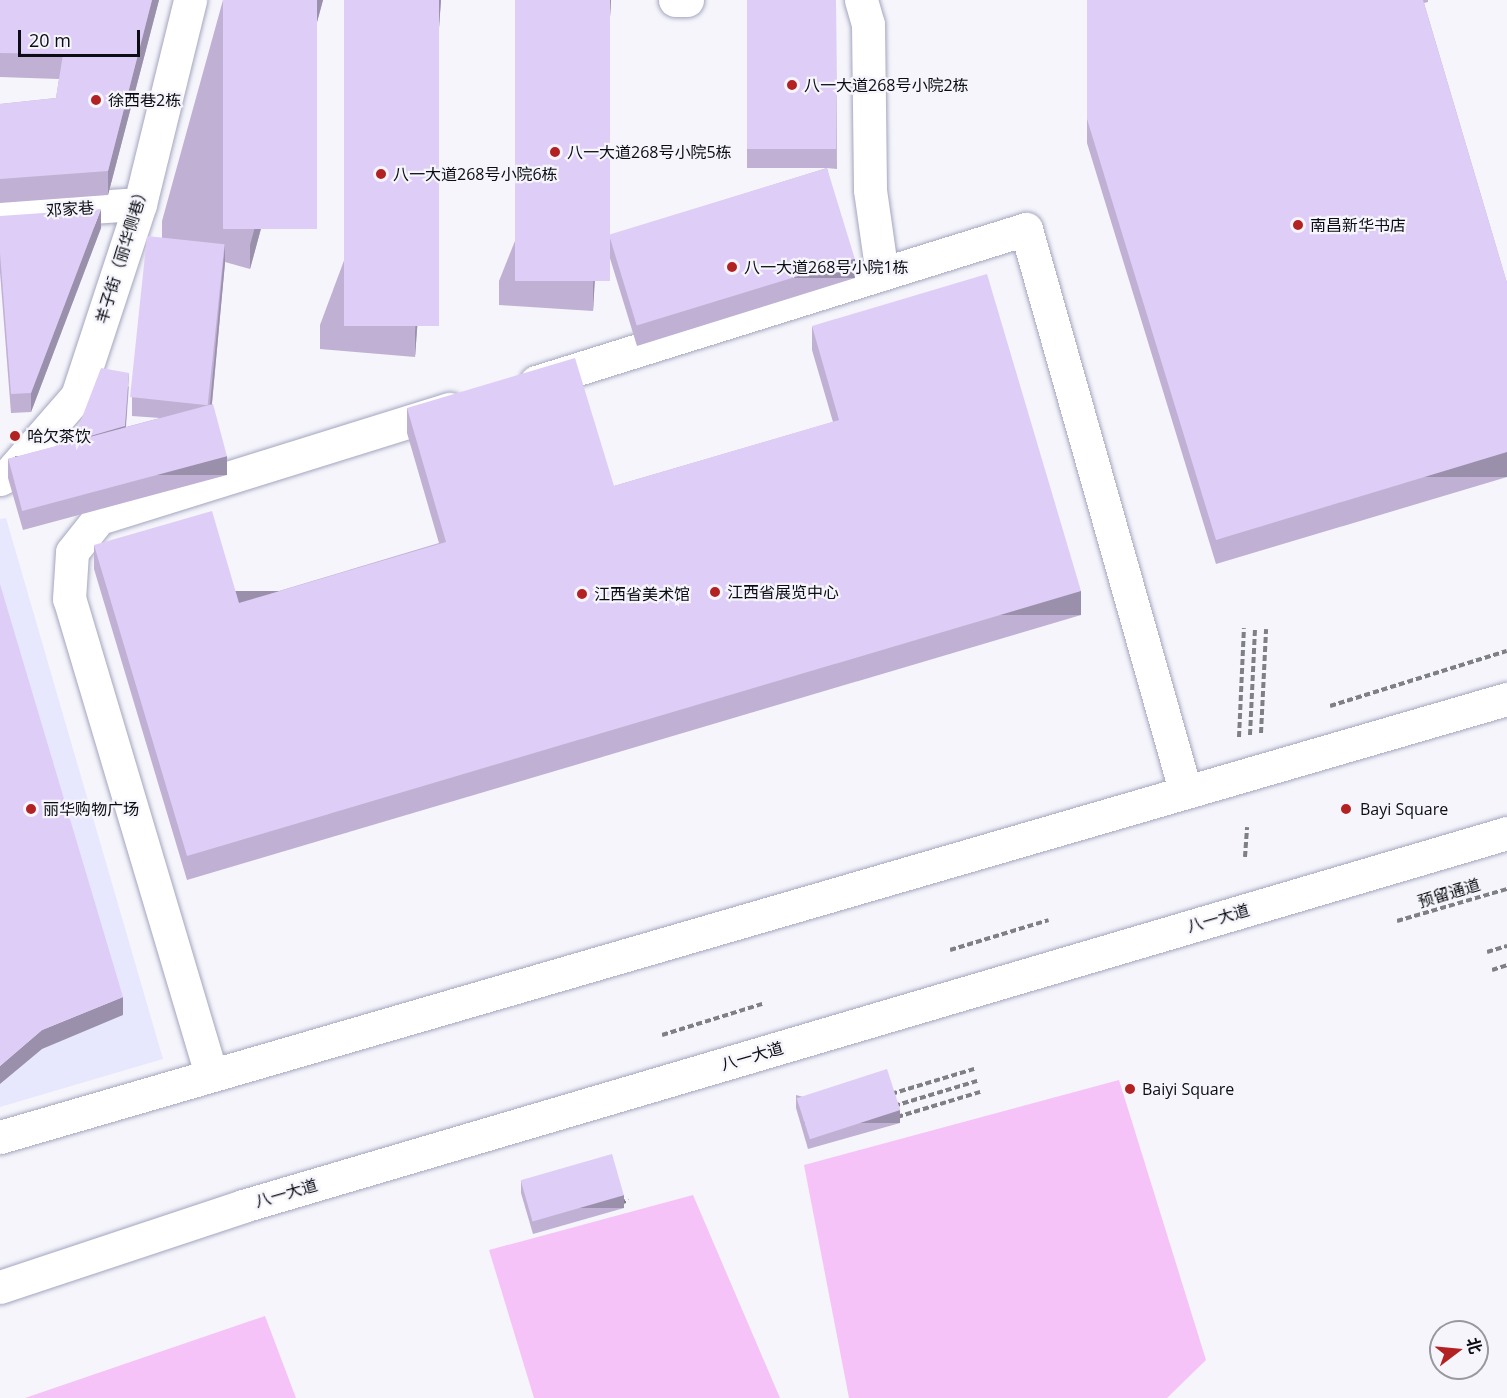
<!DOCTYPE html>
<meta charset="utf-8">
<style>
body{margin:0}
#map{position:relative;width:1507px;height:1398px;overflow:hidden;background:#f5f5fb;font-family:"Open Sans","Noto Sans SC",sans-serif}
div>[style]{position:absolute}
.built>*{inset:0;background:#e7e8fe}
.green>*{inset:0;background:#f6c3f9}
.path>*{height:4px;margin-top:-2px;transform-origin:0;background:repeating-linear-gradient(90deg,#7f7f86 0 6px,transparent 0 9px)}
.roads{filter:drop-shadow(0 0 2px #a4a5c0) drop-shadow(0 0 2px #a4a5c0)}
.minor>*{height:33px;margin:-16.5px;padding:0 16.5px;transform-origin:16.5px;border-radius:16.5px;background:#fff}
.highway>*{height:33px;margin:-16.5px;padding:0 16.5px;transform-origin:16.5px;border-radius:16.5px;background:#fff}
.wall>*{inset:0;background:#bfb0d4}
.shaded-wall>*{inset:0;background:#9b90ac;transform-origin:0 0}
.building>*{inset:0;background:#decdf6;transform-origin:0 0}
.dots>*{width:16px;height:16px;translate:-50% -50%;box-sizing:border-box;border:3px solid #f5f5fb;border-radius:50%}
span{translate:-50% -50%;white-space:nowrap;text-align:center;line-height:1.15;-webkit-text-stroke:4.5px #f5f5fb;paint-order:stroke}
.poi-label{font-size:16px;color:#0c0c15}
.left{translate:0 -50%;text-align:left}
.street-label{font-size:16px;color:#0c0c15}
.north{position:absolute;left:1429px;top:1320px;width:60px;height:60px;box-sizing:border-box;background:#f5f5fb;border:2px solid #98989f;border-radius:50%;rotate:74deg;font-size:16px;font-weight:700;line-height:24px;text-align:center;color:#0c0c15}
.north::after{content:'';display:block;margin:auto;width:21px;height:27px;background:#b32223;clip-path:polygon(50% 0,100% 100%,50% 72%,0 100%)}
.scale{position:absolute;left:18px;top:30px;width:122px;height:27px;box-sizing:border-box;border:3px solid #0c0c15;border-top:0;padding-left:8px;font-size:18px;line-height:21px;white-space:nowrap;color:#0c0c15;-webkit-text-stroke:4px #f5f5fb;paint-order:stroke}
</style>
<div id="map">
<div class="built">
<div style="clip-path:polygon(6px 518px,163px 1059px,0 1107px,0 519px)"></div>
</div>
<div class="green">
<div style="clip-path:polygon(1119px 1080px,1206px 1360px,1167px 1398px,849px 1398px,804px 1165px)"></div>
<div style="clip-path:polygon(693px 1195px,780px 1398px,534px 1398px,489px 1250px)"></div>
<div style="clip-path:polygon(265px 1316px,296px 1398px,25px 1398px)"></div>
</div>
<div class="path">
<div style="left:1330px;top:706px;width:185px;rotate:-17.3deg"></div>
<div style="left:1261px;top:733px;width:104px;rotate:-87.2deg"></div>
<div style="left:1250px;top:735px;width:107px;rotate:-87.3deg"></div>
<div style="left:1239px;top:737px;width:109px;rotate:-87.4deg"></div>
<div style="left:1245px;top:857px;width:30px;rotate:-86deg"></div>
<div style="left:1397px;top:921px;width:115px;rotate:-16.2deg"></div>
<div style="left:950px;top:950px;width:103px;rotate:-16.9deg"></div>
<div style="left:1487px;top:952px;width:21px;rotate:-17deg"></div>
<div style="left:1492px;top:970px;width:16px;rotate:-18deg"></div>
<div style="left:662px;top:1035px;width:105px;rotate:-17.2deg"></div>
<div style="left:891px;top:1094px;width:87px;rotate:-16.8deg"></div>
<div style="left:894px;top:1106px;width:87px;rotate:-16.8deg"></div>
<div style="left:897px;top:1117px;width:87px;rotate:-16.8deg"></div>
<div style="left:620px;top:1203px;width:9px;rotate:-18deg"></div>
</div>
<div class="roads">
<div class="minor">
<div style="left:675px;top:0;width:12px"></div>
<div style="left:861px;top:0;width:25px;rotate:74deg"></div>
<div style="left:868px;top:24px;width:166px;rotate:89.3deg"></div>
<div style="left:870px;top:190px;width:85px;rotate:81.9deg"></div>
<div style="left:0;top:213px;width:140px;rotate:-3.7deg"></div>
<div style="left:536px;top:382px;width:513px;rotate:-17.34deg"></div>
<div style="left:1026px;top:229px;width:583px;rotate:74.18deg"></div>
<div style="left:0;top:479px;width:9px;rotate:-27deg"></div>
<div style="left:8px;top:475px;width:105px;rotate:-48.9deg"></div>
<div style="left:77px;top:396px;width:202px;rotate:-71.8deg"></div>
<div style="left:140px;top:204px;width:210px;rotate:-76.2deg"></div>
<div style="left:211px;top:1074px;width:496px;rotate:-106.6deg"></div>
<div style="left:69px;top:599px;width:47px;rotate:-86.3deg"></div>
<div style="left:72px;top:552px;width:43px;rotate:-51.5deg"></div>
<div style="left:99px;top:518px;width:367px;rotate:-17.3deg"></div>
</div>
<div class="highway">
<div style="left:0;top:1137px;width:1569px;rotate:-16.21deg"></div>
<div style="left:0;top:1287px;width:256px;rotate:-18.4deg"></div>
<div style="left:243px;top:1206px;width:1318px;rotate:-16.44deg"></div>
</div>
</div>
<div class="wall">
<div style="clip-path:polygon(0 0,159px 0,108px 195px,0 203px,0 104px,56px 98px,59px 79px,0 77px)"></div>
<div style="clip-path:polygon(223px 0,323px 0,250px 269px,225px 262px,212px 404px,227px 475px,23px 530px,8px 478px,8px 459px,73px 442px,129px 386px,126px 427px,160px 418px,132px 416px,132px 397px,162px 238px,162px 221px)"></div>
<div style="clip-path:polygon(441px 0,415px 357px,320px 349px,320px 325px)"></div>
<div style="clip-path:polygon(611px 0,593px 311px,499px 305px,499px 281px)"></div>
<div style="clip-path:polygon(747px 0,836px 0,837px 169px,827px 168px,855px 278px,637px 346px,609px 255px,609px 236px,827px 168px,747px 168px)"></div>
<div style="clip-path:polygon(1087px 0,1428px 0,1428px 2px,1424px 3px,1507px 283px,1507px 477px,1216px 564px,1087px 143px)"></div>
<div style="clip-path:polygon(0 216px,101px 228px,31px 412px,11px 413px,0 272px)"></div>
<div style="clip-path:polygon(812px 326px,1081px 615px,187px 880px,94px 569px,94px 545px,239px 603px,439px 543px,407px 433px,407px 408px,614px 486px,833px 422px,812px 350px)"></div>
<div style="clip-path:polygon(796px 1095px,900px 1123px,808px 1149px,796px 1108px)"></div>
<div style="clip-path:polygon(521px 1180px,624px 1208px,533px 1234px,521px 1193px)"></div>
</div>
<div class="shaded-wall">
<div style="clip-path:polygon(152px 0,159px 0,108px 195px,108px 171px)"></div>
<div style="clip-path:polygon(317px 0,323px 0,250px 269px,250px 245px)"></div>
<div style="clip-path:polygon(439px 0,441px 0,415px 357px,415px 332px)"></div>
<div style="clip-path:polygon(610px 0,611px 0,593px 311px,593px 287px)"></div>
<div style="clip-path:polygon(101px 209px,101px 228px,31px 412px,31px 393px)"></div>
<div style="clip-path:polygon(225px 244px,225px 263px,210px 423px,210px 404px)"></div>
<div style="left:855px;top:259px;width:19px;height:228px;rotate:90deg"></div>
<div style="clip-path:polygon(129px 373px,125px 439px,73px 441px)"></div>
<div style="left:1507px;top:452px;width:25px;height:304px;rotate:90deg"></div>
<div style="left:227px;top:456px;width:19px;height:212px;rotate:90deg"></div>
<div style="left:1081px;top:591px;width:24px;height:932px;rotate:90deg"></div>
<div style="clip-path:polygon(123px 997px,123px 1015px,42px 1049px,0 1084px,0 1066px,42px 1030px)"></div>
<div style="left:900px;top:1110px;width:13px;height:96px;rotate:90deg"></div>
<div style="left:624px;top:1195px;width:13px;height:95px;rotate:90deg"></div>
</div>
<div class="building">
<div style="clip-path:polygon(0 0,152px 0,108px 171px,0 179px,0 104px,56px 98px,63px 54px,0 53px)"></div>
<div style="left:223px;top:0;width:94px;height:229px"></div>
<div style="left:344px;top:0;width:95px;height:326px"></div>
<div style="left:515px;top:0;width:95px;height:281px"></div>
<div style="left:747px;top:0;width:89px;height:149px"></div>
<div style="clip-path:polygon(1087px 0,1423px 0,1507px 283px,1507px 452px,1216px 540px,1087px 119px)"></div>
<div style="left:827px;top:168px;width:95px;height:228px;rotate:73deg"></div>
<div style="clip-path:polygon(101px 209px,31px 393px,11px 394px,0 253px,0 216px)"></div>
<div style="left:147px;top:236px;width:78px;height:162px;rotate:6deg"></div>
<div style="clip-path:polygon(987px 274px,1081px 591px,187px 856px,94px 545px,212px 511px,239px 603px,446px 542px,407px 408px,575px 358px,614px 486px,839px 420px,812px 326px)"></div>
<div style="clip-path:polygon(101px 368px,129px 373px,125px 426px,73px 441px)"></div>
<div style="left:213px;top:404px;width:54px;height:212px;rotate:75deg"></div>
<div style="clip-path:polygon(0 584px,123px 997px,42px 1030px,0 1066px)"></div>
<div style="left:887px;top:1069px;width:43px;height:95px;rotate:72deg"></div>
<div style="left:612px;top:1154px;width:43px;height:95px;rotate:74deg"></div>
</div>
<div class="dots">
<div style="left:792px;top:85px;background:#b32223"></div>
<div style="left:96px;top:100px;background:#b32223"></div>
<div style="left:555px;top:152px;background:#b32223"></div>
<div style="left:381px;top:174px;background:#b32223"></div>
<div style="left:1298px;top:225px;background:#b32223"></div>
<div style="left:732px;top:267px;background:#b32223"></div>
<div style="left:15px;top:436px;background:#b32223"></div>
<div style="left:715px;top:592px;background:#b32223"></div>
<div style="left:582px;top:594px;background:#b32223"></div>
<div style="left:31px;top:809px;background:#b32223"></div>
<div style="left:1346px;top:809px;background:#b32223"></div>
<div style="left:1130px;top:1089px;background:#b32223"></div>
</div>
<div class="poi-label">
<span class="left" style="left:804px;top:85px">八一大道268号小院2栋</span>
<span class="left" style="left:108px;top:100px">徐西巷2栋</span>
<span class="left" style="left:567px;top:152px">八一大道268号小院5栋</span>
<span class="left" style="left:393px;top:174px">八一大道268号小院6栋</span>
<span class="left" style="left:1310px;top:225px">南昌新华书店</span>
<span class="left" style="left:744px;top:267px">八一大道268号小院1栋</span>
<span class="left" style="left:27px;top:436px">哈欠茶饮</span>
<span class="left" style="left:727px;top:592px">江西省展览中心</span>
<span class="left" style="left:594px;top:594px">江西省美术馆</span>
<span class="left" style="left:43px;top:809px">丽华购物广场</span>
<span class="left" style="left:1360px;top:809px">Bayi Square</span>
<span class="left" style="left:1142px;top:1089px">Baiyi Square</span>
</div>
<div class="street-label">
<span style="left:70px;top:209px;rotate:-4deg">邓家巷</span>
<span style="left:122px;top:254px;rotate:-73deg">羊子街（丽华侧巷）</span>
<span style="left:1449px;top:893px;rotate:-17deg">预留通道</span>
<span style="left:1218px;top:918px;rotate:-16deg">八一大道</span>
<span style="left:752px;top:1056px;rotate:-16deg">八一大道</span>
<span style="left:286px;top:1193px;rotate:-16deg">八一大道</span>
</div>
<div class="north">北</div>
<div class="scale">20 m</div>
</div>
